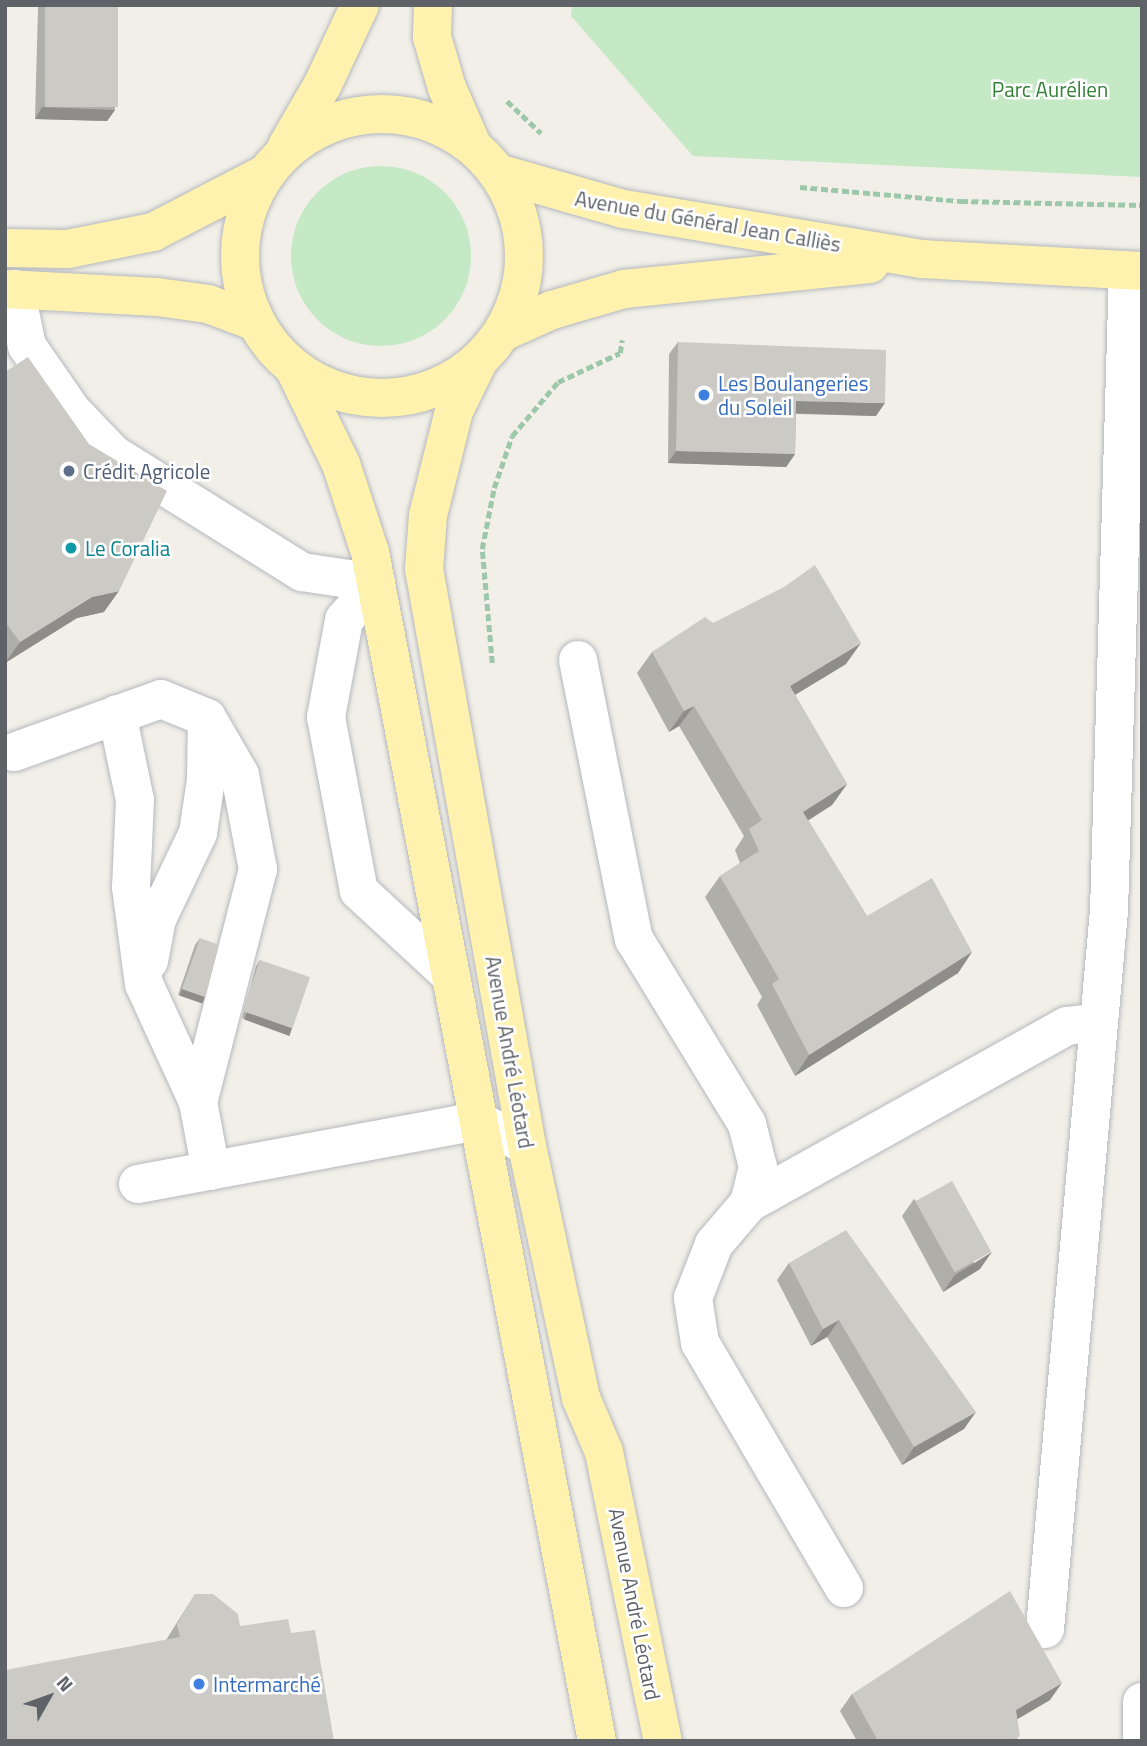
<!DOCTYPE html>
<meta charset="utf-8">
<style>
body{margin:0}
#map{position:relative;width:1147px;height:1746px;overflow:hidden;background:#f1efe8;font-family:"Titillium Web",sans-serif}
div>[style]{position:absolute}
.green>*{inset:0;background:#c5e8c5}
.round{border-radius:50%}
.path>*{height:4.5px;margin-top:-2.25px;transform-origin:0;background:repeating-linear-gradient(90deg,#9cc7a9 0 7px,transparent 0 10.5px)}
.roads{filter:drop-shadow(0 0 2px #b5b8bc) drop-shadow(0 0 2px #b5b8bc)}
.minor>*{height:38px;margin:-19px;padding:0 19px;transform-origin:19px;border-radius:19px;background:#fff}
.major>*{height:38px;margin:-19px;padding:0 19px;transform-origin:19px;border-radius:19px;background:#fff2af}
.major>.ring{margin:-19px;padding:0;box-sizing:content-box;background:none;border:38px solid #fff2af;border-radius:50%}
.wall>*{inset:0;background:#afaea9}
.shaded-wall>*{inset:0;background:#8f8d8a;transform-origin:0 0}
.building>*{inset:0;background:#cccac5;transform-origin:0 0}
.dots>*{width:19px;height:19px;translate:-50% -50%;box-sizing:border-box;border:4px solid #fff;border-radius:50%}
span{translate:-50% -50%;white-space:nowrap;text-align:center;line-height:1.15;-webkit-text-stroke:5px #fff;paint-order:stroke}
.park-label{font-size:21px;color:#348238}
.street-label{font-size:21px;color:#5f6368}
.shop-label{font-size:21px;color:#366cbe}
.left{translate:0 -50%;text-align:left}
.service-label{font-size:21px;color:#4e5e75}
.culture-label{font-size:21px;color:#0d838f}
.frame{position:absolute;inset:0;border:7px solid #5f6368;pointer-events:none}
.north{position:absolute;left:14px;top:1662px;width:70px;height:70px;-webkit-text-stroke:5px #fff;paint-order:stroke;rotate:50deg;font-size:19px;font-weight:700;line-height:28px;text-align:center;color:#5f6368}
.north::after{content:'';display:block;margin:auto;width:24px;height:32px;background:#5f6368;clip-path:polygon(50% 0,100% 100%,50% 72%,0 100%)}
</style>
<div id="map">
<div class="green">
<div style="clip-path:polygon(572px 5px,1142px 5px,1142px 177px,693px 156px,571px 16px)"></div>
<div class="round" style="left:291px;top:166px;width:180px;height:180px"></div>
</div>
<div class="path">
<div style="left:507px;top:101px;width:47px;rotate:43.3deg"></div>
<div style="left:800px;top:187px;width:162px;rotate:5deg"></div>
<div style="left:961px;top:201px;width:181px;rotate:1.3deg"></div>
<div style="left:492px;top:663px;width:114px;rotate:-95deg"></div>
<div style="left:482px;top:549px;width:62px;rotate:-78.9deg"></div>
<div style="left:494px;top:488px;width:55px;rotate:-70.9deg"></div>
<div style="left:512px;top:436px;width:71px;rotate:-49.6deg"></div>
<div style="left:558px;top:382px;width:68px;rotate:-25.1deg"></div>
<div style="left:620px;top:353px;width:13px;rotate:-81deg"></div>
</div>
<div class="roads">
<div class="minor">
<div style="left:15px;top:289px;width:58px;rotate:78.1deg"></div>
<div style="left:27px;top:346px;width:79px;rotate:55.3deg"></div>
<div style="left:72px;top:411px;width:59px;rotate:46.4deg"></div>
<div style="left:113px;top:454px;width:223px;rotate:32deg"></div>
<div style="left:302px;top:572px;width:75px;rotate:8.5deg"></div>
<div style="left:376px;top:583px;width:49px;rotate:130.9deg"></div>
<div style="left:344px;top:620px;width:99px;rotate:100.5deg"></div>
<div style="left:326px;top:717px;width:177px;rotate:79.3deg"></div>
<div style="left:359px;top:891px;width:125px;rotate:42.7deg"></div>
<div style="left:578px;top:660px;width:285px;rotate:78.7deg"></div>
<div style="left:634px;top:939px;width:217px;rotate:58.6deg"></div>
<div style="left:747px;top:1124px;width:44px;rotate:75.7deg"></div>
<div style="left:758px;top:1167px;width:37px;rotate:104deg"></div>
<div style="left:117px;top:714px;width:88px;rotate:78.2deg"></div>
<div style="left:135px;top:800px;width:87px;rotate:92.6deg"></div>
<div style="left:131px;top:887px;width:98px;rotate:82.4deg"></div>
<div style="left:144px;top:984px;width:130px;rotate:65.4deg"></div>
<div style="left:198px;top:1102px;width:70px;rotate:79.3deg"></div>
<div style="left:14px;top:752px;width:156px;rotate:-19.8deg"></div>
<div style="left:161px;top:699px;width:50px;rotate:22.4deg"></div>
<div style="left:207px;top:718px;width:66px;rotate:59.9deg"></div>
<div style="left:240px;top:775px;width:96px;rotate:79.2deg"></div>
<div style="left:258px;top:869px;width:241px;rotate:104.4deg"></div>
<div style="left:149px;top:961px;width:43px;rotate:-79.2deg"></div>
<div style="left:157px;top:919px;width:95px;rotate:-64.5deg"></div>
<div style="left:198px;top:833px;width:54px;rotate:-81.4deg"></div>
<div style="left:206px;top:780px;width:62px;rotate:-89.1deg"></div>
<div style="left:138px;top:1184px;width:347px;rotate:-10.5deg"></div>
<div style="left:479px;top:1121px;width:54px;rotate:27.5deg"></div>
<div style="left:844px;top:1588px;width:284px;rotate:-120.4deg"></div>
<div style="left:700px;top:1343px;width:46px;rotate:-98.8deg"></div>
<div style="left:693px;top:1298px;width:58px;rotate:-68.7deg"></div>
<div style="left:714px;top:1244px;width:54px;rotate:-49.5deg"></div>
<div style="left:749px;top:1203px;width:364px;rotate:-29.1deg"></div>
<div style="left:1067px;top:1026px;width:32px;rotate:-7deg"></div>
<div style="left:1045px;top:1629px;width:721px;rotate:-84.91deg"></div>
<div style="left:1109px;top:911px;width:640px;rotate:-88.3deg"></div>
<div style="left:1142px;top:1702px;width:37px;rotate:90deg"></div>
</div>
<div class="major">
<div style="left:433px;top:5px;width:32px;rotate:92deg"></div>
<div style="left:432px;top:37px;width:53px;rotate:73.6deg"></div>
<div style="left:447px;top:88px;width:62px;rotate:66.3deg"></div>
<div class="ring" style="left:240px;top:114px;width:246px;height:246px"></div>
<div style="left:287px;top:146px;width:72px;rotate:-59.9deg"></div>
<div style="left:323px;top:84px;width:87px;rotate:-64.9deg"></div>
<div style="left:498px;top:173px;width:130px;rotate:16.1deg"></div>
<div style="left:623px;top:209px;width:302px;rotate:9.5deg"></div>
<div style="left:921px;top:259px;width:221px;rotate:3.1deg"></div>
<div style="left:5px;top:248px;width:63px;rotate:0.9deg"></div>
<div style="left:68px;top:249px;width:87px;rotate:-11.3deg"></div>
<div style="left:153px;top:232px;width:126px;rotate:-27.4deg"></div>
<div style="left:5px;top:289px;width:152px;rotate:3deg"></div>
<div style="left:157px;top:297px;width:51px;rotate:7.8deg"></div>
<div style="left:208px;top:304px;width:51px;rotate:20.6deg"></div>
<div style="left:503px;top:332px;width:54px;rotate:-24.2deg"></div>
<div style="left:552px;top:310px;width:75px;rotate:-16.3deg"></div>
<div style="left:624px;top:289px;width:247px;rotate:-5.8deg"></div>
<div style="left:478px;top:362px;width:55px;rotate:116.1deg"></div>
<div style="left:454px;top:411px;width:107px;rotate:104deg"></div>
<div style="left:428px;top:515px;width:54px;rotate:94.2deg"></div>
<div style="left:424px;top:569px;width:586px;rotate:79.88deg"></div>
<div style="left:527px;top:1146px;width:258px;rotate:77.9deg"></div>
<div style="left:581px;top:1398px;width:59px;rotate:66.9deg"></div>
<div style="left:604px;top:1452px;width:295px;rotate:78.5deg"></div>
<div style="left:294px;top:368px;width:107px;rotate:63.9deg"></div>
<div style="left:341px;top:464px;width:93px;rotate:71.8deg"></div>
<div style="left:370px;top:552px;width:1210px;rotate:79.19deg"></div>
</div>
</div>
<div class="wall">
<div style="clip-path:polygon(39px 5px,118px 5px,115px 110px,107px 121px,35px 119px,38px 8px)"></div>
<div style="clip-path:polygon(678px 342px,876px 416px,796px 414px,795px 454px,786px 467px,668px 463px,669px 354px)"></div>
<div style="clip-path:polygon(5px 372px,104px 612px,77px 618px,5px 663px)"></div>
<div style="clip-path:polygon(713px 623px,846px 664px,795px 695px,847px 784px,832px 805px,808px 820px,867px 916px,972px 952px,958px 973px,795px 1076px,757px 1005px,762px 997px,705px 897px,720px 876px,740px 863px,735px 850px,744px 836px,679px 726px,669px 732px,637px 673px,652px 652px)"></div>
<div style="clip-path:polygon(200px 938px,205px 997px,201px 1003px,178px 995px,195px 945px)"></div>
<div style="clip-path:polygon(260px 960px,292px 1028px,288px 1034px,242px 1018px,256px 966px)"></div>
<div style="clip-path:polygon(914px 1199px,980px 1269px,943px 1292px,902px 1216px)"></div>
<div style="clip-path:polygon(789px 1263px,964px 1429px,902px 1465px,827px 1337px,811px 1346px,777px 1280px)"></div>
<div style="clip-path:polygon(195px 1594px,240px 1626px,291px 1633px,166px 1640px)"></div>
<div style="clip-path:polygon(852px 1694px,1050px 1700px,1017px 1719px,1017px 1741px,857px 1741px,840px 1711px)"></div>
</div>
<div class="shaded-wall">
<div style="clip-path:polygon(42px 107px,115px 110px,107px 121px,35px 119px)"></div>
<div style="clip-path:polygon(796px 401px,885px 403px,876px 416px,788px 413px)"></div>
<div style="clip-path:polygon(676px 451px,795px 454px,786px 467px,668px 463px)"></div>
<div style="clip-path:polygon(119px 591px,104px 612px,77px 618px,5px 663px,20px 642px,92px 597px)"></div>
<div style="clip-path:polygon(861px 643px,846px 664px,775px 707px,790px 686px)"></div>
<div style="clip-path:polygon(694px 706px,679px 726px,669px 732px,684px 711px)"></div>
<div style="clip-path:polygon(847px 784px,832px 805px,789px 833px,803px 812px)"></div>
<div style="clip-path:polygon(972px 952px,958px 973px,795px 1076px,809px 1055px)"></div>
<div style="left:182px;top:989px;width:24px;height:7px;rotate:19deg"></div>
<div style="left:247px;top:1012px;width:48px;height:8px;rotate:20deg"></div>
<div style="clip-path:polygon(992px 1252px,980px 1269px,943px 1292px,955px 1275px)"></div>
<div style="clip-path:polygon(839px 1320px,827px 1337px,811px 1346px,823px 1329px)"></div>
<div style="clip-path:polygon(976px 1412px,964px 1429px,902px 1465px,914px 1447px)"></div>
<div style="clip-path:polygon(1062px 1683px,1050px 1700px,1004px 1727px,1016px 1710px)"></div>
</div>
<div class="building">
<div style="left:45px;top:5px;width:73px;height:102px"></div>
<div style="clip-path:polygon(678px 342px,886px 350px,885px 403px,796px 401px,795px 454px,676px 451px)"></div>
<div style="clip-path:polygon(28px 357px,89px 444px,167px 491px,119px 591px,92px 597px,20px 642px,5px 622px,5px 372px)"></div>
<div style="clip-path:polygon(815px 565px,861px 643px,790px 686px,847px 784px,803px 812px,867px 916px,932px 878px,972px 952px,809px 1055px,772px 984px,779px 979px,720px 876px,759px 851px,749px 829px,762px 820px,694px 706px,684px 711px,652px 652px,705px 617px,713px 623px,784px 587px)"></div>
<div style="clip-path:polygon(200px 938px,219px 945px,205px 997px,182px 989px)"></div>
<div style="left:260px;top:960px;width:53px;height:54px;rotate:19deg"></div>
<div style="left:952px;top:1181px;width:81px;height:42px;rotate:61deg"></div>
<div style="clip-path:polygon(846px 1230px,976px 1412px,914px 1447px,839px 1320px,823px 1329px,789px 1263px)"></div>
<div style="clip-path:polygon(1010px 1591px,1062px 1683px,1016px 1710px,1020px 1736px,1012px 1741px,878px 1741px,852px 1694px)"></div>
<div style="clip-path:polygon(195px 1594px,213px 1594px,238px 1614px,240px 1626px,288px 1619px,291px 1633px,315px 1630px,334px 1741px,5px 1741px,5px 1670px,180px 1637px,177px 1624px)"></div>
</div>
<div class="dots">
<div style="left:704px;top:395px;background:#3f7fe0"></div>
<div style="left:69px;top:471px;background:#5c6f8a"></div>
<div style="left:71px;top:548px;background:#0f9aa8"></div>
<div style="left:199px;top:1684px;background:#3f7fe0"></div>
</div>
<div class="park-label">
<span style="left:1050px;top:89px">Parc Aurélien</span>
</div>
<div class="street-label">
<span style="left:708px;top:221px;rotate:10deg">Avenue du Général Jean Calliès</span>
<span style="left:510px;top:1052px;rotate:80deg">Avenue André Léotard</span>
<span style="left:635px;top:1604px;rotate:79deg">Avenue André Léotard</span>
</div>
<div class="shop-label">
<span class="left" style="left:718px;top:395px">Les Boulangeries<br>du Soleil</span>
<span class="left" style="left:213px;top:1684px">Intermarché</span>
</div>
<div class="service-label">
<span class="left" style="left:83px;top:471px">Crédit Agricole</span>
</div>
<div class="culture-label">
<span class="left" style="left:85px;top:548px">Le Coralia</span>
</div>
<div class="frame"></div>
<div class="north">N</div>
</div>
